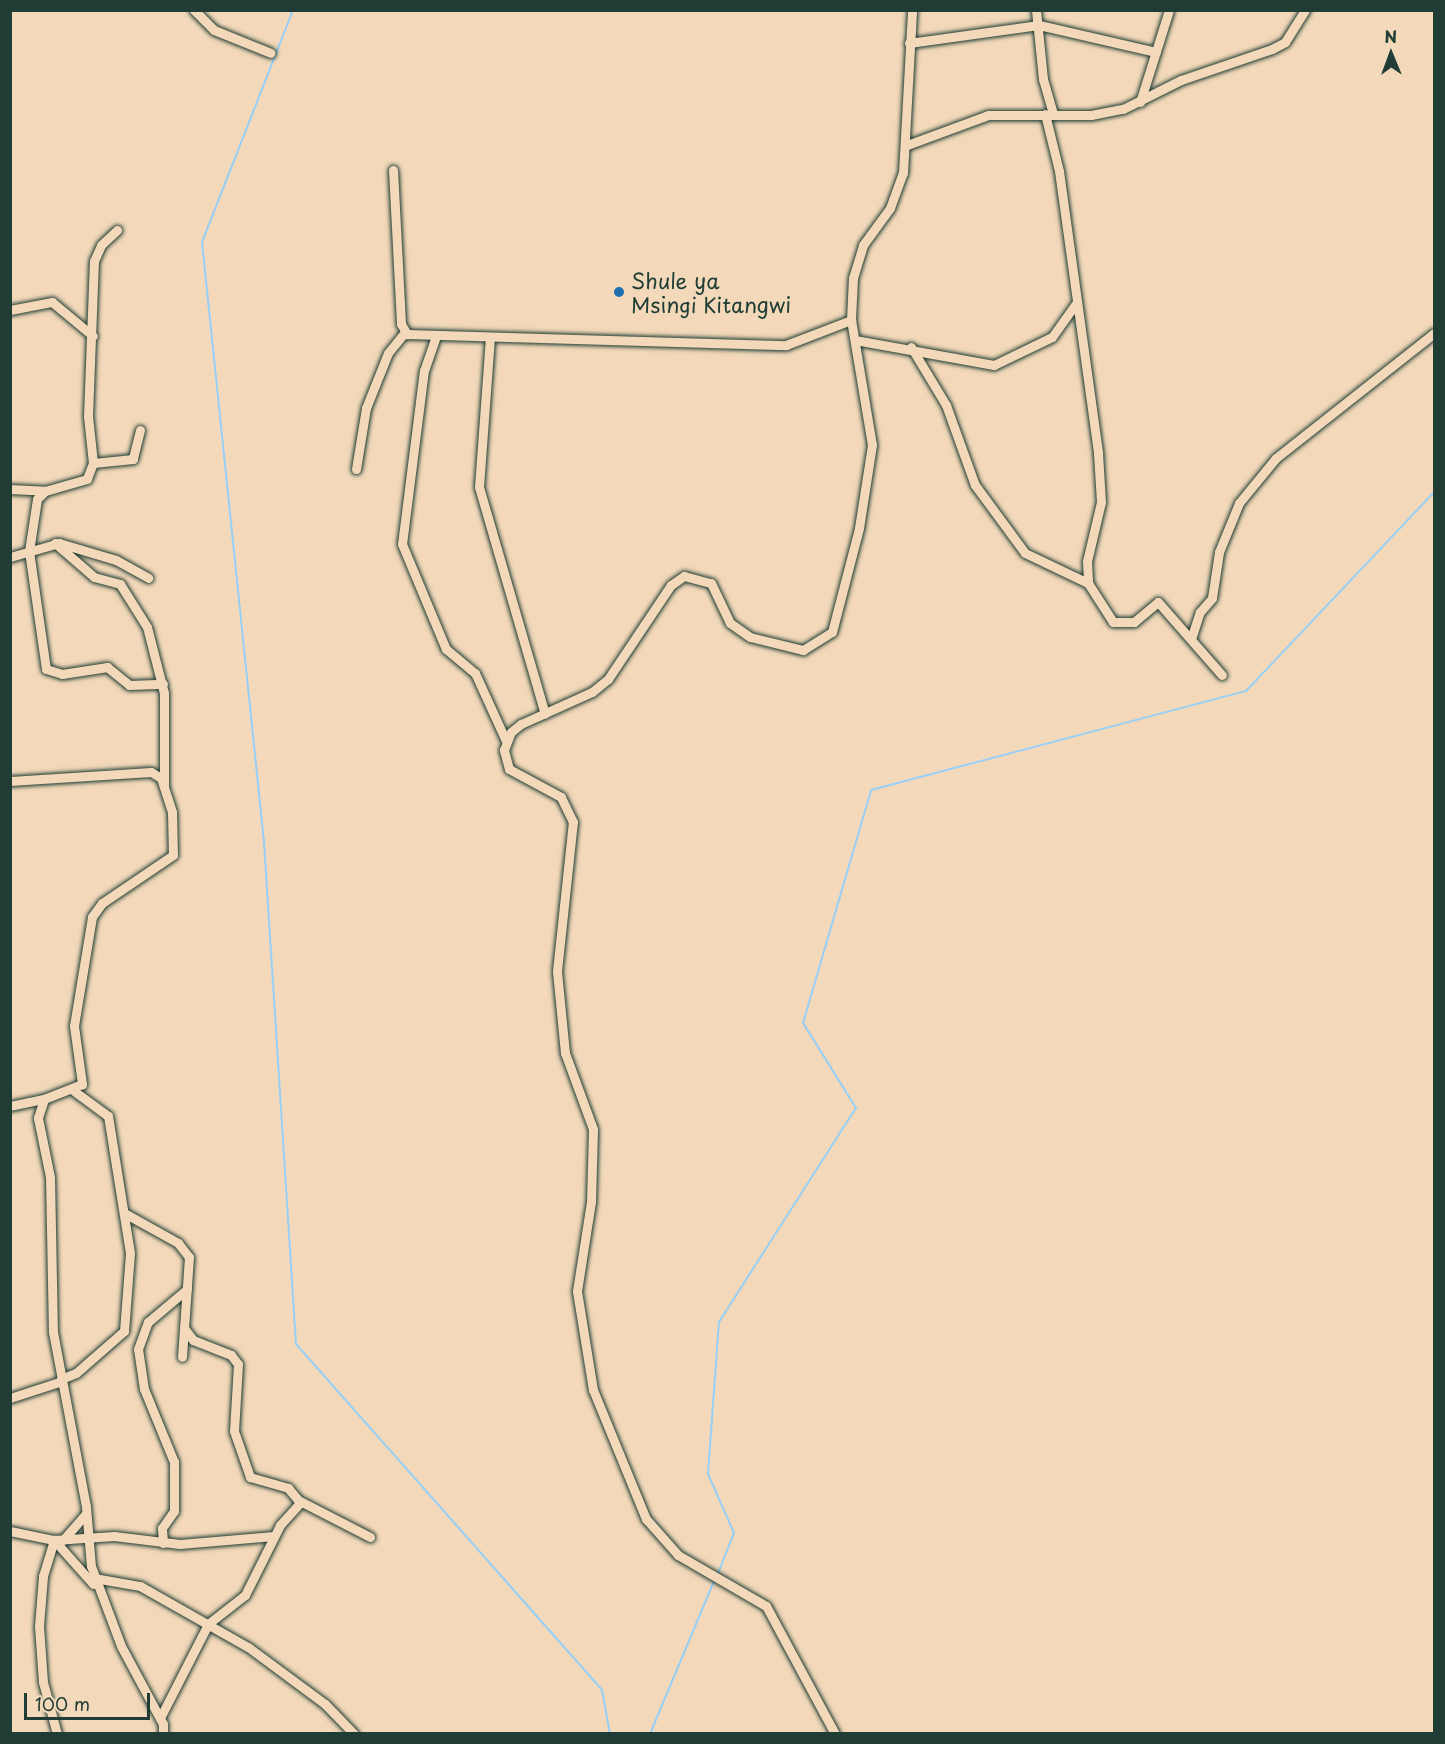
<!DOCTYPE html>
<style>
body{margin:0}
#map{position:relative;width:1445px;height:1744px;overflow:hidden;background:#f3d9ba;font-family:"Playpen Sans",sans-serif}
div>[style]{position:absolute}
.stream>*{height:2px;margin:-1px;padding:0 1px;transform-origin:1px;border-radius:1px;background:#97cff6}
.roads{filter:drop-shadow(0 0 2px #1f3d34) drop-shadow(0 0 2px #1f3d34)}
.minor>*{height:9px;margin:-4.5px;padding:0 4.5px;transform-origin:4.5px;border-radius:4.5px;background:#f3d9ba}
.dots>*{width:16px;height:16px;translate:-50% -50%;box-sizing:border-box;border:3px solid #f3d9ba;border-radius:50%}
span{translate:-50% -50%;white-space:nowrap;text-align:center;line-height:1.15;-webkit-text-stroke:5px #f3d9ba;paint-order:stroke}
.poi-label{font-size:21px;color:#1f3d34}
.left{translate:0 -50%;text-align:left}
.frame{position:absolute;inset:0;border:12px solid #1f3d34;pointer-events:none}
.north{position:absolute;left:1361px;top:24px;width:60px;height:60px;-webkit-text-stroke:4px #f3d9ba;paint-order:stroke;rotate:359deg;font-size:16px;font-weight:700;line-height:24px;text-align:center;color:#1f3d34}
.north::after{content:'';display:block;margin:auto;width:21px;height:27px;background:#1f3d34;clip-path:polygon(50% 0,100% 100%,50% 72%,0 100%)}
.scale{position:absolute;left:24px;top:1693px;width:126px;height:27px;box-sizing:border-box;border:3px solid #1f3d34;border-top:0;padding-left:8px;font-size:18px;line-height:21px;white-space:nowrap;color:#1f3d34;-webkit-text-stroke:4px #f3d9ba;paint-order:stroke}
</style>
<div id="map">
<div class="stream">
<div style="left:293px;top:10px;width:249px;rotate:111.4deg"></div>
<div style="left:202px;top:242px;width:603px;rotate:84.1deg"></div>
<div style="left:264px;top:842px;width:503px;rotate:86.35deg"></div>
<div style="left:296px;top:1344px;width:462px;rotate:48.5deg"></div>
<div style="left:602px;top:1690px;width:45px;rotate:79.7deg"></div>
<div style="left:717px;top:1576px;width:46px;rotate:-68.4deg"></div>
<div style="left:734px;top:1533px;width:64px;rotate:-113.8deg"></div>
<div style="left:708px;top:1474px;width:152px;rotate:-85.9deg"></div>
<div style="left:719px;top:1322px;width:254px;rotate:-57.4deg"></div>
<div style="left:856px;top:1108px;width:100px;rotate:-121.9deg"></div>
<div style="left:803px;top:1023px;width:243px;rotate:-73.7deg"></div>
<div style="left:871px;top:790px;width:388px;rotate:-14.8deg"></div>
<div style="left:1246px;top:691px;width:274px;rotate:-46.6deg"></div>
<div style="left:650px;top:1734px;width:166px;rotate:-67.3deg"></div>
</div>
<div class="roads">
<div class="minor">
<div style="left:194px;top:10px;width:28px;rotate:45deg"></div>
<div style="left:214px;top:30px;width:61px;rotate:22deg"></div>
<div style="left:1036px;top:10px;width:69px;rotate:84.2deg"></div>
<div style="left:1043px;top:79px;width:37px;rotate:74deg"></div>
<div style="left:909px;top:43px;width:131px;rotate:-7.9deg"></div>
<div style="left:1039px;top:25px;width:120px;rotate:13deg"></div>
<div style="left:1140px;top:102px;width:96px;rotate:-72.5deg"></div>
<div style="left:1045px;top:114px;width:59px;rotate:76.2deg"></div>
<div style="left:1059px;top:171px;width:285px;rotate:82.1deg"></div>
<div style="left:1098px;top:453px;width:49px;rotate:86.5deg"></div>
<div style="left:1101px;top:502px;width:61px;rotate:103.3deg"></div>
<div style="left:1087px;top:561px;width:22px;rotate:87deg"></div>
<div style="left:907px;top:145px;width:86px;rotate:-20.3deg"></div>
<div style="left:988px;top:115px;width:103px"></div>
<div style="left:1091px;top:115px;width:33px;rotate:-11deg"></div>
<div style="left:1123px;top:109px;width:65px;rotate:-26.6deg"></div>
<div style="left:1181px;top:80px;width:96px;rotate:-18.8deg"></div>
<div style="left:1272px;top:49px;width:15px;rotate:-28deg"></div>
<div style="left:1285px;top:42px;width:38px;rotate:-58deg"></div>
<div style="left:393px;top:170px;width:154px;rotate:87deg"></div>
<div style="left:401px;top:324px;width:12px;rotate:59deg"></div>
<div style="left:407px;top:334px;width:379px;rotate:1.7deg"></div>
<div style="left:786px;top:345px;width:70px;rotate:-21deg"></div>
<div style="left:10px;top:310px;width:43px;rotate:-10.8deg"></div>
<div style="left:52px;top:302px;width:53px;rotate:39.7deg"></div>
<div style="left:436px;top:336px;width:36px;rotate:109deg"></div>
<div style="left:424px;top:370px;width:175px;rotate:97.2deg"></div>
<div style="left:402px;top:544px;width:114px;rotate:67.3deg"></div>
<div style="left:446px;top:649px;width:38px;rotate:40deg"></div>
<div style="left:475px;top:673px;width:75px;rotate:65.5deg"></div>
<div style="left:490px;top:337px;width:150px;rotate:94.2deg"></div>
<div style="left:479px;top:487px;width:236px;rotate:73.8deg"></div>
<div style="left:855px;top:340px;width:141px;rotate:10.2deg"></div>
<div style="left:994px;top:365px;width:64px;rotate:-25.8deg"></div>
<div style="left:1052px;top:337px;width:43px;rotate:-54.5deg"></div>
<div style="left:911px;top:347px;width:68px;rotate:58.9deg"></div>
<div style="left:946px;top:405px;width:85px;rotate:70.1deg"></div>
<div style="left:975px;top:485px;width:84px;rotate:53.7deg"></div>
<div style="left:1025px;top:553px;width:70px;rotate:25.5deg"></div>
<div style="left:1088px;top:583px;width:46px;rotate:57.3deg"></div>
<div style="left:1113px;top:622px;width:21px"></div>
<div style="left:1134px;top:622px;width:31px;rotate:-40deg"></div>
<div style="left:1158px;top:602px;width:97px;rotate:48.8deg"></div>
<div style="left:140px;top:430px;width:30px;rotate:104deg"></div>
<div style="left:133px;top:459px;width:40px;rotate:174.3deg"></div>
<div style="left:93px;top:463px;width:17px;rotate:111deg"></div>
<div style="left:87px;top:479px;width:44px;rotate:164.1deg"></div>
<div style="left:45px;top:491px;width:11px;rotate:135deg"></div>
<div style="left:37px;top:499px;width:53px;rotate:98.7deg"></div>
<div style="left:29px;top:551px;width:119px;rotate:81.8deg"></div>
<div style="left:46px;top:669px;width:17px;rotate:17deg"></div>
<div style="left:62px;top:674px;width:46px;rotate:-8.8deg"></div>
<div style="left:107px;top:667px;width:28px;rotate:39deg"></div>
<div style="left:129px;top:685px;width:34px;rotate:-2deg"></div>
<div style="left:93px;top:463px;width:47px;rotate:-96.1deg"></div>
<div style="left:88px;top:416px;width:155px;rotate:-87.8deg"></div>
<div style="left:94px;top:261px;width:17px;rotate:-66deg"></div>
<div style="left:101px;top:245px;width:22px;rotate:-43deg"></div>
<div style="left:356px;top:469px;width:62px;rotate:-80.7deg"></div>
<div style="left:366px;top:408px;width:59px;rotate:-68.2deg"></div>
<div style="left:388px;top:353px;width:26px;rotate:-51deg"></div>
<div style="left:10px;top:489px;width:35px;rotate:3deg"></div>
<div style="left:55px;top:543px;width:52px;rotate:41.1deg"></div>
<div style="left:94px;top:577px;width:27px;rotate:15deg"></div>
<div style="left:120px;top:584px;width:51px;rotate:57.9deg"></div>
<div style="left:147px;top:627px;width:68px;rotate:75.6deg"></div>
<div style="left:164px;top:693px;width:93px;rotate:90deg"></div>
<div style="left:10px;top:557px;width:51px;rotate:-15.9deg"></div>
<div style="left:59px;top:543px;width:59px;rotate:16.6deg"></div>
<div style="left:116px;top:560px;width:37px;rotate:29deg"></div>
<div style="left:1191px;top:639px;width:28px;rotate:-72deg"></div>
<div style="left:1200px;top:612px;width:18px;rotate:-49deg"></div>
<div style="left:1212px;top:598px;width:47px;rotate:-81.3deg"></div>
<div style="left:1219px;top:552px;width:53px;rotate:-67.8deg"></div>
<div style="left:1239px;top:503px;width:58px;rotate:-50.6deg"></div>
<div style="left:1276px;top:458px;width:201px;rotate:-38.3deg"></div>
<div style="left:10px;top:781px;width:141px;rotate:-3.7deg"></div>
<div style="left:151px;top:772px;width:12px;rotate:31deg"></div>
<div style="left:161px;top:778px;width:36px;rotate:72deg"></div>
<div style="left:172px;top:812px;width:43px;rotate:88.7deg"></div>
<div style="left:173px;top:855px;width:86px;rotate:145.9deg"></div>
<div style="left:102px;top:903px;width:17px;rotate:126deg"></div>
<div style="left:92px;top:917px;width:110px;rotate:99.4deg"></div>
<div style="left:74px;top:1026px;width:59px;rotate:82.1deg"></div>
<div style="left:82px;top:1084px;width:41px;rotate:158.5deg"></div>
<div style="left:44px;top:1099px;width:20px;rotate:108deg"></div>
<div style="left:38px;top:1118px;width:60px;rotate:78.5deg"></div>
<div style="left:50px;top:1177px;width:155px;rotate:88.9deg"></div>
<div style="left:53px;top:1332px;width:178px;rotate:79.3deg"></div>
<div style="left:86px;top:1507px;width:59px;rotate:85.2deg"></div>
<div style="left:91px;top:1566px;width:85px;rotate:69.4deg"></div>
<div style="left:121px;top:1646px;width:89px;rotate:61.7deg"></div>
<div style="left:163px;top:1724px;width:10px;rotate:90deg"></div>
<div style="left:10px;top:1106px;width:35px;rotate:-12deg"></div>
<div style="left:126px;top:1214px;width:60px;rotate:29.1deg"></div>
<div style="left:178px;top:1243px;width:18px;rotate:52deg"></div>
<div style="left:189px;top:1257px;width:100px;rotate:94deg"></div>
<div style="left:184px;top:1328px;width:15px;rotate:53deg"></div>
<div style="left:193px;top:1340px;width:41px;rotate:21.5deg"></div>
<div style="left:231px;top:1355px;width:11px;rotate:52deg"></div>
<div style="left:238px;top:1364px;width:67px;rotate:93.4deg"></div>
<div style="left:234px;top:1431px;width:49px;rotate:70.8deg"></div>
<div style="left:250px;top:1477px;width:40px;rotate:16deg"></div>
<div style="left:288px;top:1488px;width:16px;rotate:50deg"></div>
<div style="left:298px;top:1500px;width:81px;rotate:27.2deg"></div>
<div style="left:61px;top:1379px;width:16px;rotate:-22deg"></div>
<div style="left:76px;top:1373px;width:64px;rotate:-41.2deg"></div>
<div style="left:124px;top:1331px;width:78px;rotate:-85.6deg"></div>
<div style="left:130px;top:1253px;width:139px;rotate:-99.1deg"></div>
<div style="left:108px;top:1116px;width:42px;rotate:-143.7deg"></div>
<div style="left:10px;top:1398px;width:55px;rotate:-18.1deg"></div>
<div style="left:10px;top:1531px;width:45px;rotate:11.6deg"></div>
<div style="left:54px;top:1540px;width:60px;rotate:-3.8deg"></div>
<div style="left:114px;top:1536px;width:66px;rotate:6.9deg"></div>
<div style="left:180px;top:1544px;width:94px;rotate:-4.9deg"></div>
<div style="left:63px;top:1540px;width:33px;rotate:-49deg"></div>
<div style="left:163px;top:1543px;width:15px;rotate:-94deg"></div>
<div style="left:162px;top:1528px;width:21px;rotate:-55deg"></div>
<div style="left:174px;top:1511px;width:49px;rotate:-90deg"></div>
<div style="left:174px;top:1462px;width:79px;rotate:-112.3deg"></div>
<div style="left:144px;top:1389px;width:40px;rotate:-98.5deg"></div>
<div style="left:138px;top:1349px;width:29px;rotate:-70deg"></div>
<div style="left:148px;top:1322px;width:51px;rotate:-40.2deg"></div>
<div style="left:94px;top:1578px;width:47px;rotate:9.9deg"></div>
<div style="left:140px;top:1586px;width:124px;rotate:29.5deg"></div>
<div style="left:248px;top:1647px;width:96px;rotate:36.5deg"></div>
<div style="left:325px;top:1704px;width:42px;rotate:46deg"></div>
<div style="left:160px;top:1718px;width:106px;rotate:-62.9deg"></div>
<div style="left:208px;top:1624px;width:47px;rotate:-38.1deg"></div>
<div style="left:245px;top:1595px;width:78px;rotate:-63.4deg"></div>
<div style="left:280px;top:1525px;width:31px;rotate:-48deg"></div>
<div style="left:57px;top:1734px;width:54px;rotate:-105.1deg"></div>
<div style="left:43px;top:1682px;width:56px;rotate:-94.1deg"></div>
<div style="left:39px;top:1626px;width:50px;rotate:-85.4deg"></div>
<div style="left:43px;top:1576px;width:38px;rotate:-73deg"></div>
<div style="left:54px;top:1540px;width:59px;rotate:48.4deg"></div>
<div style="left:835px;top:1734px;width:145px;rotate:-118.3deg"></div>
<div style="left:766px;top:1606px;width:102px;rotate:-149.9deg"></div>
<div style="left:678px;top:1555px;width:48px;rotate:-131.6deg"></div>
<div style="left:646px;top:1519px;width:139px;rotate:-112.3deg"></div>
<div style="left:593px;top:1390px;width:100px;rotate:-99.2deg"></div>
<div style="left:577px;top:1291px;width:90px;rotate:-81.1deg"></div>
<div style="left:591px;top:1202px;width:73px;rotate:-88.4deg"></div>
<div style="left:593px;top:1129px;width:81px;rotate:-110.2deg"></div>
<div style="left:565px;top:1053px;width:82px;rotate:-95.6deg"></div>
<div style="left:557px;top:971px;width:150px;rotate:-83.9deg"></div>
<div style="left:573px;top:822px;width:28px;rotate:-116deg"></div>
<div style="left:561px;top:797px;width:59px;rotate:-151.7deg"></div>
<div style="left:509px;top:769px;width:20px;rotate:-105deg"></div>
<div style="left:504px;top:750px;width:19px;rotate:-69deg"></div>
<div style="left:511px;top:732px;width:13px;rotate:-39deg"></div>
<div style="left:521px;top:724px;width:78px;rotate:-24.3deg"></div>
<div style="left:592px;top:692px;width:21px;rotate:-39deg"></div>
<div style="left:608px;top:679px;width:113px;rotate:-56.2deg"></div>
<div style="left:671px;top:585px;width:16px;rotate:-35deg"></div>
<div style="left:684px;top:576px;width:28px;rotate:15deg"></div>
<div style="left:711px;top:583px;width:44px;rotate:64.6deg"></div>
<div style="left:730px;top:623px;width:24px;rotate:35deg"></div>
<div style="left:750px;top:637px;width:55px;rotate:13.8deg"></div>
<div style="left:803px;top:650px;width:34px;rotate:-32deg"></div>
<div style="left:832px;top:632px;width:107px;rotate:-75.4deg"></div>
<div style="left:859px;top:528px;width:84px;rotate:-81.1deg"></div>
<div style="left:872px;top:445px;width:127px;rotate:-99.5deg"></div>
<div style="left:851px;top:320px;width:42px;rotate:-87.3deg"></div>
<div style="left:853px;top:278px;width:34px;rotate:-73deg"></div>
<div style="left:863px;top:245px;width:46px;rotate:-53.9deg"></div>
<div style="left:890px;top:208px;width:37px;rotate:-70deg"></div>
<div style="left:903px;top:173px;width:163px;rotate:-86.8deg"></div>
</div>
</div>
<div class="dots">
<div style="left:619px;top:292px;background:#1f6fb2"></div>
</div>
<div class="poi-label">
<span class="left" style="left:631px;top:292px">Shule ya<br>Msingi Kitangwi</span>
</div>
<div class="frame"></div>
<div class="north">N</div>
<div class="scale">100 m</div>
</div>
